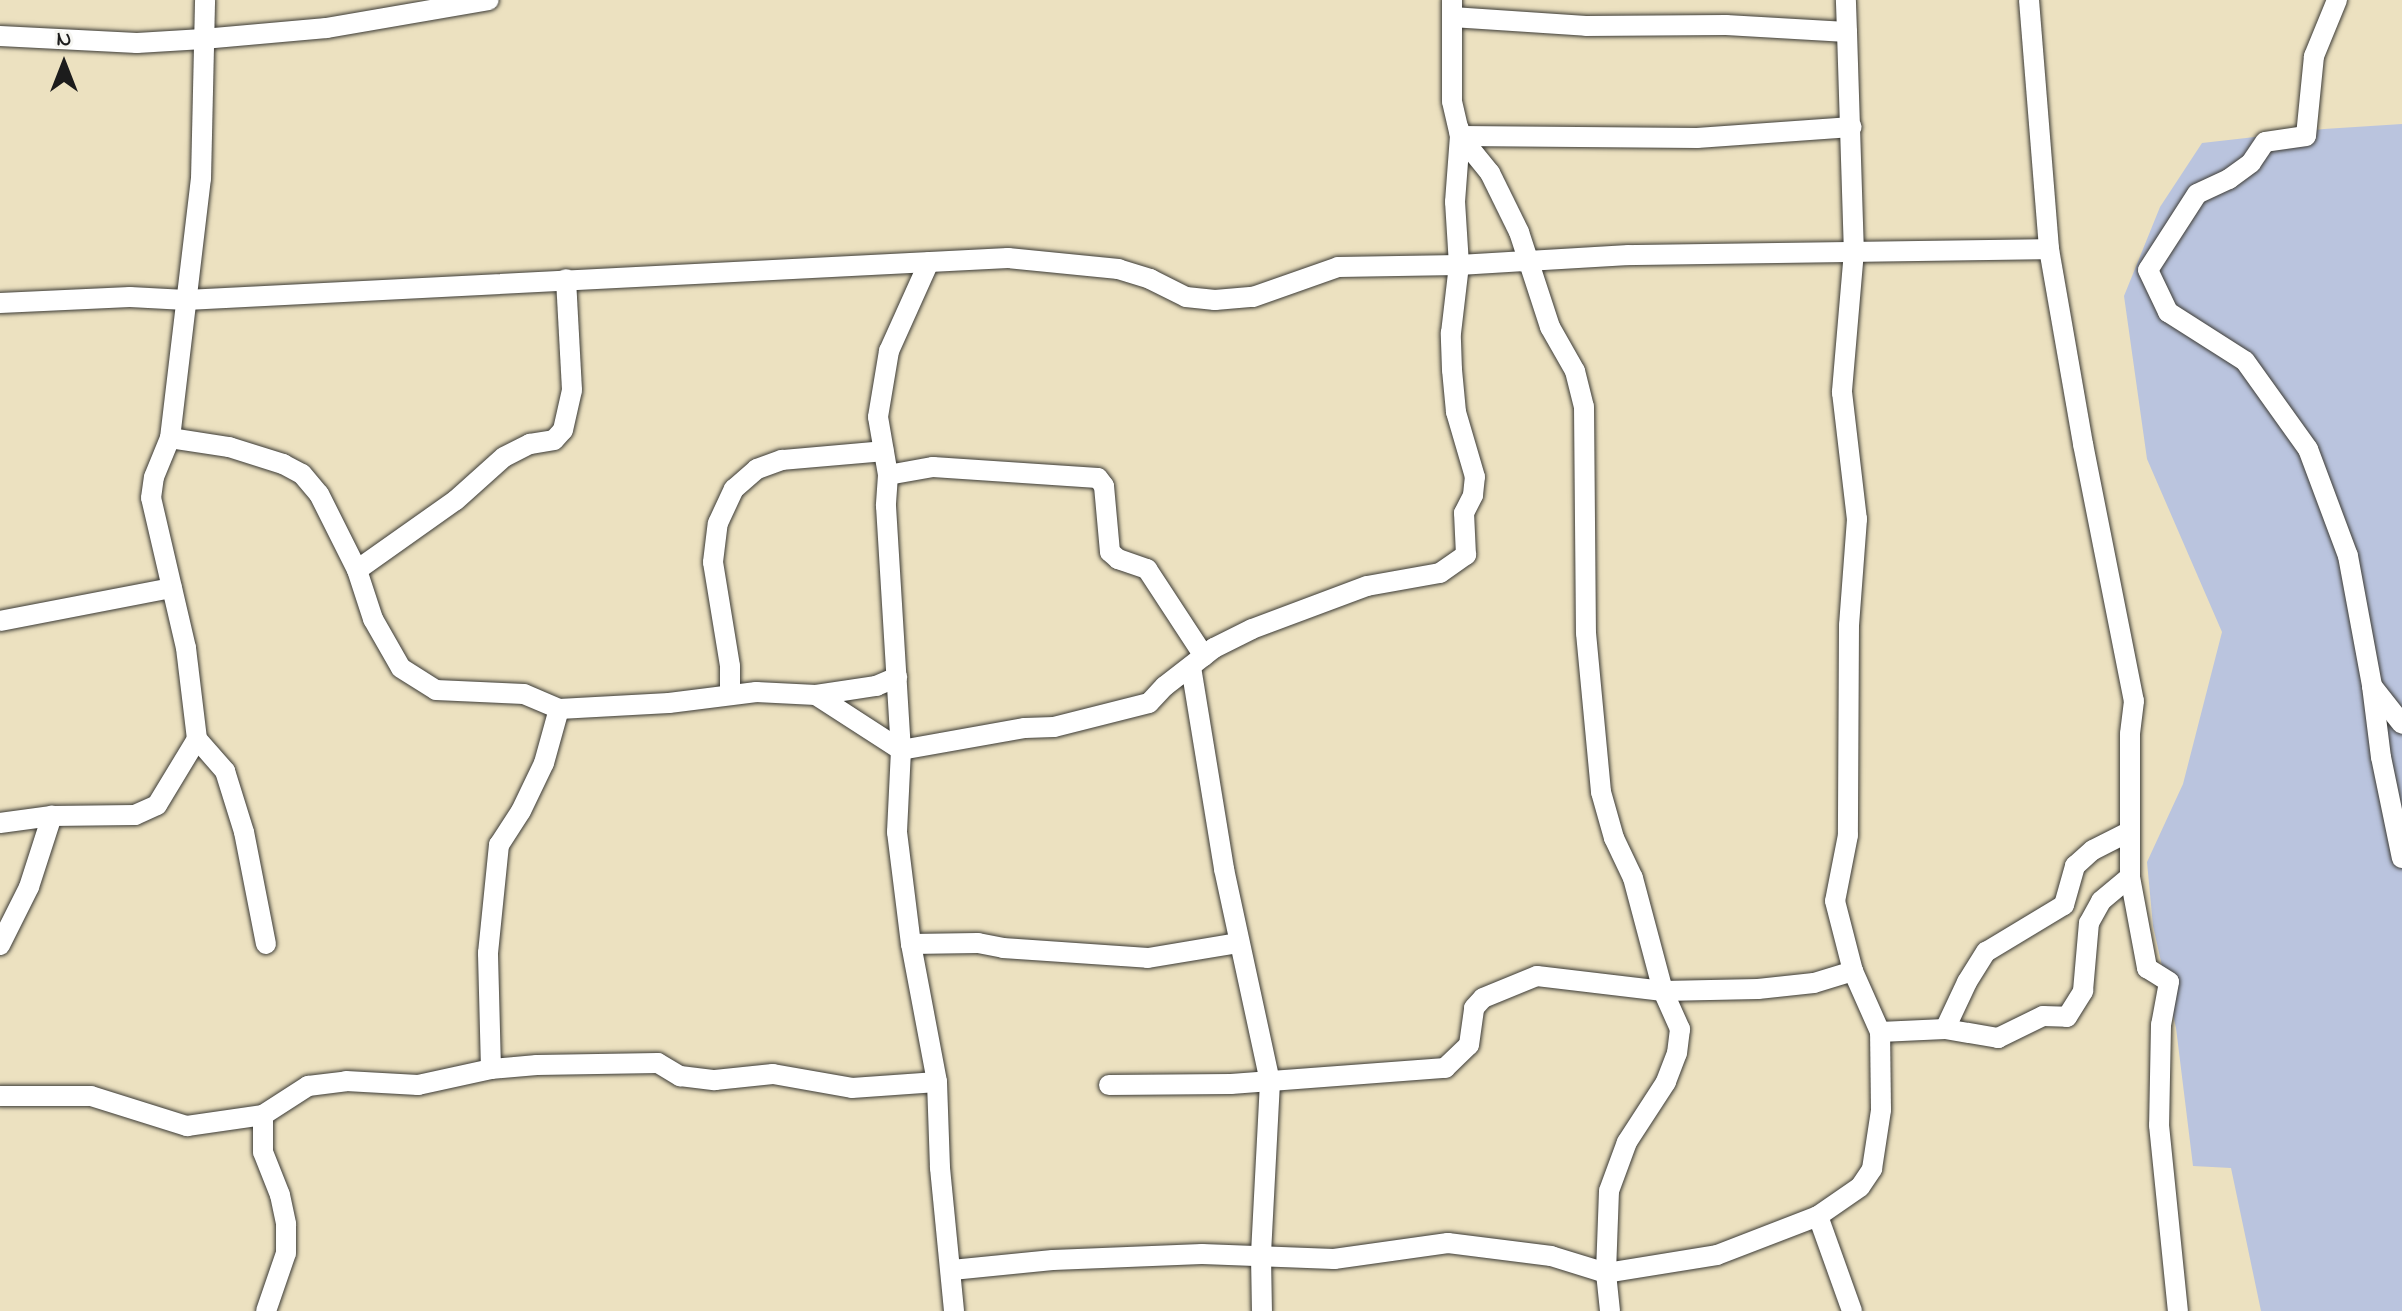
<!DOCTYPE html>
<style>
body{margin:0}
#map{position:relative;width:2402px;height:1311px;overflow:hidden;background:#ece1c0;font-family:"Indie Flower",sans-serif}
div>[style]{position:absolute}
.industrial>*{inset:0;background:#bac4de}
.roads{filter:drop-shadow(0 0 2px #3b3a35) drop-shadow(0 0 2px #3b3a35)}
.street>*{height:20px;margin:-10px;padding:0 10px;transform-origin:10px;border-radius:10px;background:#fff}
span{translate:-50% -50%;white-space:nowrap;text-align:center;line-height:1.15;-webkit-text-stroke:7px #f6f6f2;paint-order:stroke}
.north{position:absolute;left:24px;top:24px;width:80px;height:80px;-webkit-text-stroke:6px #f6f6f2;paint-order:stroke;rotate:0deg;font-size:22px;font-weight:700;line-height:32px;text-align:center;color:#1c1c1c}
.north::after{content:'';display:block;margin:auto;width:28px;height:36px;background:#1c1c1c;clip-path:polygon(50% 0,100% 100%,50% 72%,0 100%)}
</style>
<div id="map">
<div class="industrial">
<div style="clip-path:polygon(2402px 124px,2402px 1311px,2261px 1311px,2231px 1168px,2193px 1166px,2176px 1028px,2153px 926px,2147px 862px,2183px 784px,2222px 632px,2147px 459px,2124px 296px,2160px 207px,2202px 143px,2324px 129px)"></div>
</div>
<div class="roads">
<div class="street">
<div style="left:2029px;top:0;width:250px;rotate:85.4deg"></div>
<div style="left:2049px;top:249px;width:198px;rotate:80.1deg"></div>
<div style="left:2083px;top:444px;width:262px;rotate:78.8deg"></div>
<div style="left:2134px;top:701px;width:33px;rotate:97deg"></div>
<div style="left:2130px;top:734px;width:143px;rotate:90deg"></div>
<div style="left:2130px;top:877px;width:93px;rotate:79.4deg"></div>
<div style="left:2147px;top:968px;width:26px;rotate:32deg"></div>
<div style="left:2169px;top:982px;width:44px;rotate:100.5deg"></div>
<div style="left:2161px;top:1025px;width:100px;rotate:91.1deg"></div>
<div style="left:2159px;top:1125px;width:187px;rotate:84.2deg"></div>
<div style="left:2337px;top:0;width:61px;rotate:112.3deg"></div>
<div style="left:2314px;top:56px;width:80px;rotate:95.7deg"></div>
<div style="left:2306px;top:136px;width:41px;rotate:171.7deg"></div>
<div style="left:2265px;top:142px;width:25px;rotate:124deg"></div>
<div style="left:2251px;top:163px;width:27px;rotate:144deg"></div>
<div style="left:2229px;top:179px;width:35px;rotate:155deg"></div>
<div style="left:2197px;top:194px;width:90px;rotate:122.8deg"></div>
<div style="left:2148px;top:270px;width:47px;rotate:64.5deg"></div>
<div style="left:2168px;top:312px;width:91px;rotate:32.5deg"></div>
<div style="left:2245px;top:361px;width:108px;rotate:54.4deg"></div>
<div style="left:2308px;top:449px;width:114px;rotate:69.5deg"></div>
<div style="left:2348px;top:556px;width:132px;rotate:79.5deg"></div>
<div style="left:2372px;top:686px;width:72px;rotate:82.8deg"></div>
<div style="left:2381px;top:757px;width:103px;rotate:78.3deg"></div>
<div style="left:1452px;top:17px;width:134px;rotate:3.8deg"></div>
<div style="left:1586px;top:26px;width:140px;rotate:-0.4deg"></div>
<div style="left:1726px;top:25px;width:121px;rotate:3.3deg"></div>
<div style="left:1847px;top:32px;width:32px;rotate:-92deg"></div>
<div style="left:1847px;top:32px;width:219px;rotate:88.2deg"></div>
<div style="left:1854px;top:251px;width:142px;rotate:94.9deg"></div>
<div style="left:1842px;top:392px;width:128px;rotate:83.3deg"></div>
<div style="left:1857px;top:519px;width:106px;rotate:94.3deg"></div>
<div style="left:1849px;top:625px;width:210px;rotate:90.3deg"></div>
<div style="left:1848px;top:835px;width:67px;rotate:101.1deg"></div>
<div style="left:1835px;top:901px;width:72px;rotate:75.6deg"></div>
<div style="left:0;top:36px;width:137px;rotate:2.9deg"></div>
<div style="left:137px;top:43px;width:66px;rotate:-3.5deg"></div>
<div style="left:203px;top:39px;width:124px;rotate:-5.1deg"></div>
<div style="left:327px;top:28px;width:164px;rotate:-9.8deg"></div>
<div style="left:1459px;top:129px;width:7px;rotate:82deg"></div>
<div style="left:1460px;top:136px;width:48px;rotate:51deg"></div>
<div style="left:1490px;top:173px;width:66px;rotate:63.8deg"></div>
<div style="left:1519px;top:232px;width:100px;rotate:71.9deg"></div>
<div style="left:1550px;top:327px;width:51px;rotate:60.4deg"></div>
<div style="left:1575px;top:371px;width:37px;rotate:76deg"></div>
<div style="left:1584px;top:407px;width:226px;rotate:89.5deg"></div>
<div style="left:1586px;top:633px;width:160px;rotate:84.6deg"></div>
<div style="left:1601px;top:792px;width:48px;rotate:74.2deg"></div>
<div style="left:1614px;top:838px;width:44px;rotate:64.6deg"></div>
<div style="left:1633px;top:878px;width:117px;rotate:75.1deg"></div>
<div style="left:1663px;top:991px;width:42px;rotate:65.9deg"></div>
<div style="left:1680px;top:1029px;width:24px;rotate:97deg"></div>
<div style="left:1677px;top:1053px;width:31px;rotate:111deg"></div>
<div style="left:1666px;top:1082px;width:72px;rotate:123deg"></div>
<div style="left:1627px;top:1142px;width:52px;rotate:110.2deg"></div>
<div style="left:1609px;top:1191px;width:82px;rotate:92.1deg"></div>
<div style="left:1606px;top:1273px;width:38px;rotate:84deg"></div>
<div style="left:1460px;top:136px;width:237px;rotate:0.5deg"></div>
<div style="left:1697px;top:138px;width:155px;rotate:-4.1deg"></div>
<div style="left:929px;top:262px;width:98px;rotate:114.2deg"></div>
<div style="left:889px;top:351px;width:67px;rotate:99.5deg"></div>
<div style="left:878px;top:417px;width:59px;rotate:80.2deg"></div>
<div style="left:888px;top:475px;width:31px;rotate:94deg"></div>
<div style="left:886px;top:506px;width:244px;rotate:86.5deg"></div>
<div style="left:901px;top:750px;width:82px;rotate:92.8deg"></div>
<div style="left:897px;top:832px;width:113px;rotate:82.9deg"></div>
<div style="left:911px;top:944px;width:140px;rotate:79.3deg"></div>
<div style="left:937px;top:1082px;width:86px;rotate:88deg"></div>
<div style="left:940px;top:1168px;width:144px;rotate:84.4deg"></div>
<div style="left:0;top:303px;width:130px;rotate:-2.6deg"></div>
<div style="left:130px;top:297px;width:56px;rotate:3.1deg"></div>
<div style="left:186px;top:300px;width:823px;rotate:-2.92deg"></div>
<div style="left:1008px;top:258px;width:111px;rotate:5.7deg"></div>
<div style="left:1118px;top:269px;width:34px;rotate:17deg"></div>
<div style="left:1150px;top:279px;width:40px;rotate:26.6deg"></div>
<div style="left:1186px;top:297px;width:29px;rotate:6deg"></div>
<div style="left:1215px;top:300px;width:38px;rotate:-5deg"></div>
<div style="left:1253px;top:297px;width:90px;rotate:-19.4deg"></div>
<div style="left:1338px;top:267px;width:121px;rotate:-0.9deg"></div>
<div style="left:1459px;top:265px;width:170px;rotate:-3.4deg"></div>
<div style="left:1629px;top:255px;width:420px;rotate:-0.8deg"></div>
<div style="left:170px;top:438px;width:60px;rotate:8.7deg"></div>
<div style="left:229px;top:447px;width:57px;rotate:17.5deg"></div>
<div style="left:283px;top:464px;width:21px;rotate:28deg"></div>
<div style="left:302px;top:474px;width:26px;rotate:50deg"></div>
<div style="left:319px;top:494px;width:85px;rotate:63.4deg"></div>
<div style="left:357px;top:570px;width:52px;rotate:71.9deg"></div>
<div style="left:373px;top:619px;width:56px;rotate:60.3deg"></div>
<div style="left:401px;top:668px;width:41px;rotate:32.2deg"></div>
<div style="left:436px;top:690px;width:88px;rotate:2.6deg"></div>
<div style="left:524px;top:694px;width:38px;rotate:23deg"></div>
<div style="left:559px;top:709px;width:110px;rotate:-3.1deg"></div>
<div style="left:669px;top:703px;width:88px;rotate:-7.2deg"></div>
<div style="left:756px;top:692px;width:60px;rotate:2.9deg"></div>
<div style="left:816px;top:695px;width:101px;rotate:32.9deg"></div>
<div style="left:901px;top:750px;width:126px;rotate:-10.1deg"></div>
<div style="left:1025px;top:728px;width:29px;rotate:-2deg"></div>
<div style="left:1054px;top:727px;width:98px;rotate:-14.2deg"></div>
<div style="left:1149px;top:703px;width:23px;rotate:-47deg"></div>
<div style="left:1165px;top:686px;width:62px;rotate:-37.8deg"></div>
<div style="left:1214px;top:648px;width:42px;rotate:-26.6deg"></div>
<div style="left:1252px;top:629px;width:123px;rotate:-20.5deg"></div>
<div style="left:1367px;top:586px;width:74px;rotate:-10.1deg"></div>
<div style="left:1440px;top:573px;width:32px;rotate:-35deg"></div>
<div style="left:1466px;top:555px;width:42px;rotate:-92.7deg"></div>
<div style="left:1464px;top:513px;width:20px;rotate:-63deg"></div>
<div style="left:1473px;top:495px;width:18px;rotate:-84deg"></div>
<div style="left:1475px;top:477px;width:68px;rotate:-106.3deg"></div>
<div style="left:1456px;top:412px;width:42px;rotate:-95.4deg"></div>
<div style="left:1452px;top:370px;width:37px;rotate:-92deg"></div>
<div style="left:1451px;top:333px;width:68px;rotate:-83.3deg"></div>
<div style="left:1459px;top:265px;width:63px;rotate:-93.6deg"></div>
<div style="left:1455px;top:202px;width:66px;rotate:-85.7deg"></div>
<div style="left:1460px;top:136px;width:36px;rotate:-103deg"></div>
<div style="left:1452px;top:101px;width:101px;rotate:-90deg"></div>
<div style="left:888px;top:475px;width:46px;rotate:-10.1deg"></div>
<div style="left:933px;top:467px;width:165px;rotate:3.8deg"></div>
<div style="left:1098px;top:478px;width:10px;rotate:53deg"></div>
<div style="left:1104px;top:486px;width:66px;rotate:84.8deg"></div>
<div style="left:1110px;top:552px;width:11px;rotate:41deg"></div>
<div style="left:1118px;top:559px;width:31px;rotate:19deg"></div>
<div style="left:1147px;top:569px;width:104px;rotate:56.8deg"></div>
<div style="left:357px;top:570px;width:121px;rotate:-35.3deg"></div>
<div style="left:456px;top:500px;width:64px;rotate:-41.9deg"></div>
<div style="left:504px;top:457px;width:29px;rotate:-27deg"></div>
<div style="left:530px;top:444px;width:24px;rotate:-9deg"></div>
<div style="left:554px;top:440px;width:13px;rotate:-48deg"></div>
<div style="left:563px;top:430px;width:41px;rotate:-77.3deg"></div>
<div style="left:572px;top:390px;width:111px;rotate:-93.1deg"></div>
<div style="left:0;top:621px;width:175px;rotate:-10.9deg"></div>
<div style="left:1191px;top:667px;width:205px;rotate:80.7deg"></div>
<div style="left:1224px;top:869px;width:218px;rotate:77.8deg"></div>
<div style="left:1270px;top:1082px;width:174px;rotate:93deg"></div>
<div style="left:1261px;top:1256px;width:55px;rotate:89deg"></div>
<div style="left:2372px;top:686px;width:48px;rotate:51.7deg"></div>
<div style="left:730px;top:695px;width:29px;rotate:-90deg"></div>
<div style="left:730px;top:666px;width:105px;rotate:-99.3deg"></div>
<div style="left:713px;top:562px;width:39px;rotate:-83deg"></div>
<div style="left:718px;top:523px;width:38px;rotate:-65deg"></div>
<div style="left:734px;top:489px;width:30px;rotate:-41deg"></div>
<div style="left:757px;top:469px;width:27px;rotate:-20deg"></div>
<div style="left:782px;top:460px;width:102px;rotate:-5deg"></div>
<div style="left:816px;top:695px;width:61px;rotate:-8.5deg"></div>
<div style="left:876px;top:686px;width:23px;rotate:-23deg"></div>
<div style="left:197px;top:739px;width:43px;rotate:48.8deg"></div>
<div style="left:225px;top:771px;width:64px;rotate:72.7deg"></div>
<div style="left:244px;top:832px;width:114px;rotate:78.9deg"></div>
<div style="left:0;top:823px;width:52px;rotate:-7.7deg"></div>
<div style="left:52px;top:816px;width:83px;rotate:-0.7deg"></div>
<div style="left:135px;top:815px;width:24px;rotate:-24deg"></div>
<div style="left:157px;top:805px;width:77px;rotate:-58.8deg"></div>
<div style="left:197px;top:739px;width:92px;rotate:-96.9deg"></div>
<div style="left:186px;top:648px;width:154px;rotate:-103.1deg"></div>
<div style="left:151px;top:498px;width:21px;rotate:-82deg"></div>
<div style="left:154px;top:477px;width:42px;rotate:-67.7deg"></div>
<div style="left:170px;top:438px;width:261px;rotate:-83.2deg"></div>
<div style="left:201px;top:179px;width:179px;rotate:-88.7deg"></div>
<div style="left:911px;top:944px;width:67px;rotate:-0.9deg"></div>
<div style="left:978px;top:943px;width:25px;rotate:11deg"></div>
<div style="left:1003px;top:948px;width:145px;rotate:3.9deg"></div>
<div style="left:1148px;top:958px;width:92px;rotate:-9.4deg"></div>
<div style="left:0;top:945px;width:65px;rotate:-63.4deg"></div>
<div style="left:29px;top:887px;width:75px;rotate:-72.1deg"></div>
<div style="left:1945px;top:1029px;width:52px;rotate:-64.9deg"></div>
<div style="left:1967px;top:982px;width:36px;rotate:-58deg"></div>
<div style="left:1986px;top:952px;width:91px;rotate:-31.1deg"></div>
<div style="left:2064px;top:905px;width:41px;rotate:-74.2deg"></div>
<div style="left:2075px;top:866px;width:24px;rotate:-42deg"></div>
<div style="left:2093px;top:850px;width:39px;rotate:-27deg"></div>
<div style="left:491px;top:1069px;width:116px;rotate:-91.5deg"></div>
<div style="left:488px;top:953px;width:109px;rotate:-84.2deg"></div>
<div style="left:499px;top:845px;width:40px;rotate:-57.1deg"></div>
<div style="left:521px;top:811px;width:53px;rotate:-64.4deg"></div>
<div style="left:544px;top:763px;width:56px;rotate:-74.5deg"></div>
<div style="left:1109px;top:1085px;width:122px;rotate:-0.5deg"></div>
<div style="left:1231px;top:1084px;width:215px;rotate:-4.3deg"></div>
<div style="left:1445px;top:1068px;width:33px;rotate:-44deg"></div>
<div style="left:1469px;top:1045px;width:37px;rotate:-82deg"></div>
<div style="left:1474px;top:1008px;width:13px;rotate:-48deg"></div>
<div style="left:1483px;top:998px;width:58px;rotate:-22.2deg"></div>
<div style="left:1537px;top:976px;width:127px;rotate:6.8deg"></div>
<div style="left:1663px;top:991px;width:95px;rotate:-1.2deg"></div>
<div style="left:1758px;top:989px;width:56px;rotate:-6.1deg"></div>
<div style="left:1814px;top:983px;width:41px;rotate:-17.1deg"></div>
<div style="left:1853px;top:971px;width:67px;rotate:66.1deg"></div>
<div style="left:1880px;top:1032px;width:65px;rotate:-2.6deg"></div>
<div style="left:1945px;top:1029px;width:54px;rotate:9.6deg"></div>
<div style="left:1998px;top:1038px;width:50px;rotate:-26.1deg"></div>
<div style="left:2043px;top:1016px;width:24px;rotate:2deg"></div>
<div style="left:2067px;top:1017px;width:31px;rotate:-58deg"></div>
<div style="left:2083px;top:991px;width:68px;rotate:-85deg"></div>
<div style="left:2089px;top:923px;width:25px;rotate:-61deg"></div>
<div style="left:2101px;top:901px;width:38px;rotate:-40deg"></div>
<div style="left:0;top:1096px;width:91px"></div>
<div style="left:91px;top:1096px;width:101px;rotate:17.4deg"></div>
<div style="left:187px;top:1126px;width:77px;rotate:-8.2deg"></div>
<div style="left:263px;top:1115px;width:54px;rotate:-32.8deg"></div>
<div style="left:308px;top:1086px;width:38px;rotate:-7deg"></div>
<div style="left:346px;top:1081px;width:72px;rotate:3.2deg"></div>
<div style="left:418px;top:1085px;width:75px;rotate:-12.4deg"></div>
<div style="left:491px;top:1069px;width:46px;rotate:-5deg"></div>
<div style="left:537px;top:1065px;width:121px;rotate:-0.9deg"></div>
<div style="left:658px;top:1063px;width:26px;rotate:31deg"></div>
<div style="left:680px;top:1076px;width:35px;rotate:7deg"></div>
<div style="left:715px;top:1080px;width:58px;rotate:-5.9deg"></div>
<div style="left:773px;top:1074px;width:80px;rotate:10deg"></div>
<div style="left:852px;top:1088px;width:85px;rotate:-4deg"></div>
<div style="left:263px;top:1115px;width:37px;rotate:90deg"></div>
<div style="left:263px;top:1152px;width:46px;rotate:68.4deg"></div>
<div style="left:280px;top:1195px;width:30px;rotate:78deg"></div>
<div style="left:286px;top:1224px;width:29px;rotate:90deg"></div>
<div style="left:286px;top:1253px;width:61px;rotate:109deg"></div>
<div style="left:1818px;top:1216px;width:101px;rotate:70.3deg"></div>
<div style="left:952px;top:1270px;width:101px;rotate:-5.7deg"></div>
<div style="left:1053px;top:1260px;width:149px;rotate:-2.3deg"></div>
<div style="left:1202px;top:1254px;width:132px;rotate:2.2deg"></div>
<div style="left:1334px;top:1259px;width:115px;rotate:-8deg"></div>
<div style="left:1448px;top:1243px;width:104px;rotate:7.2deg"></div>
<div style="left:1551px;top:1256px;width:58px;rotate:17.2deg"></div>
<div style="left:1606px;top:1273px;width:112px;rotate:-9.2deg"></div>
<div style="left:1717px;top:1255px;width:108px;rotate:-21.1deg"></div>
<div style="left:1818px;top:1216px;width:51px;rotate:-34.6deg"></div>
<div style="left:1860px;top:1187px;width:22px;rotate:-56deg"></div>
<div style="left:1872px;top:1169px;width:60px;rotate:-81.3deg"></div>
<div style="left:1881px;top:1110px;width:78px;rotate:-90.7deg"></div>
</div>
</div>
<div class="north">N</div>
</div>
